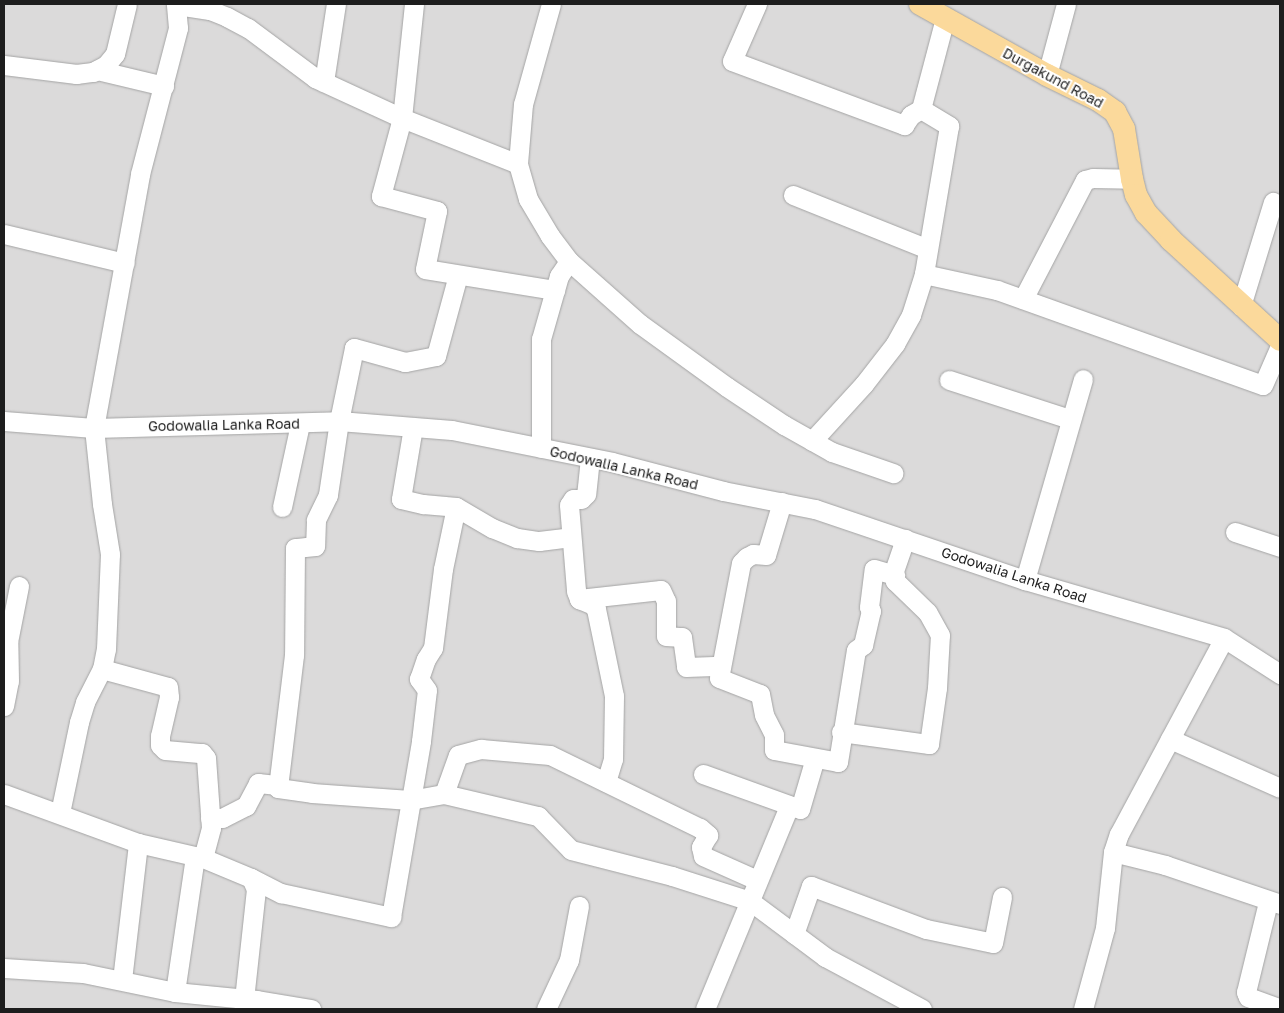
<!DOCTYPE html>
<style>
body{margin:0}
#map{position:relative;width:1284px;height:1013px;overflow:hidden;background:#eeebe3;font-family:"Golos Text",sans-serif}
div>[style]{position:absolute}
.residential>*{inset:0;background:#dbdada;transform-origin:0 0}
.roads{filter:drop-shadow(0 0 1px #a4a4a4) drop-shadow(0 0 1px #a4a4a4)}
.minor>*{height:19px;margin:-9.5px;padding:0 9.5px;transform-origin:9.5px;border-radius:9.5px;background:#fff}
.major>*{height:22px;margin:-11px;padding:0 11px;transform-origin:11px;border-radius:11px;background:#fbd99b}
span{translate:-50% -50%;white-space:nowrap;text-align:center;line-height:1.15;-webkit-text-stroke:4px #fff;paint-order:stroke}
.street-label{font-size:14px;color:#1d1d1d}
.frame{position:absolute;inset:0;border:5px solid #1d1d1d;pointer-events:none}
</style>
<div id="map">
<div class="residential">
<div style="left:4px;top:4px;width:1276px;height:1005px"></div>
</div>
<div class="roads">
<div class="minor">
<div style="left:414px;top:4px;width:115px;rotate:96deg"></div>
<div style="left:402px;top:118px;width:81px;rotate:105.1deg"></div>
<div style="left:381px;top:196px;width:58px;rotate:15deg"></div>
<div style="left:437px;top:211px;width:59px;rotate:101.7deg"></div>
<div style="left:425px;top:269px;width:132px;rotate:9.2deg"></div>
<div style="left:551px;top:4px;width:104px;rotate:105.6deg"></div>
<div style="left:523px;top:104px;width:60px;rotate:94.8deg"></div>
<div style="left:518px;top:164px;width:36px;rotate:74deg"></div>
<div style="left:528px;top:199px;width:43px;rotate:59.3deg"></div>
<div style="left:550px;top:236px;width:31px;rotate:53deg"></div>
<div style="left:569px;top:261px;width:95px;rotate:41.6deg"></div>
<div style="left:640px;top:324px;width:107px;rotate:35.9deg"></div>
<div style="left:727px;top:387px;width:69px;rotate:33.7deg"></div>
<div style="left:784px;top:425px;width:55px;rotate:29.4deg"></div>
<div style="left:832px;top:452px;width:65px;rotate:19deg"></div>
<div style="left:757px;top:4px;width:62px;rotate:113.7deg"></div>
<div style="left:732px;top:61px;width:184px;rotate:20.4deg"></div>
<div style="left:904px;top:125px;width:12px;rotate:-55deg"></div>
<div style="left:911px;top:115px;width:12px;rotate:-31deg"></div>
<div style="left:921px;top:109px;width:94px;rotate:-75.2deg"></div>
<div style="left:177px;top:5px;width:33px;rotate:9deg"></div>
<div style="left:210px;top:10px;width:18px;rotate:22deg"></div>
<div style="left:227px;top:17px;width:24px;rotate:28deg"></div>
<div style="left:248px;top:28px;width:84px;rotate:36.7deg"></div>
<div style="left:315px;top:78px;width:96px;rotate:24.7deg"></div>
<div style="left:402px;top:118px;width:125px;rotate:21.6deg"></div>
<div style="left:4px;top:65px;width:73px;rotate:7.1deg"></div>
<div style="left:76px;top:74px;width:17px;rotate:-7deg"></div>
<div style="left:93px;top:72px;width:15px;rotate:-28deg"></div>
<div style="left:106px;top:65px;width:14px;rotate:-51deg"></div>
<div style="left:115px;top:54px;width:51px;rotate:-76.5deg"></div>
<div style="left:97px;top:70px;width:69px;rotate:13.4deg"></div>
<div style="left:1047px;top:75px;width:73px;rotate:-75deg"></div>
<div style="left:324px;top:82px;width:79px;rotate:-81.3deg"></div>
<div style="left:921px;top:109px;width:33px;rotate:31deg"></div>
<div style="left:949px;top:126px;width:150px;rotate:99.6deg"></div>
<div style="left:793px;top:195px;width:145px;rotate:21.8deg"></div>
<div style="left:4px;top:234px;width:124px;rotate:13.5deg"></div>
<div style="left:458px;top:275px;width:84px;rotate:105.2deg"></div>
<div style="left:436px;top:356px;width:32px;rotate:169deg"></div>
<div style="left:405px;top:362px;width:53px;rotate:-164.6deg"></div>
<div style="left:354px;top:348px;width:75px;rotate:101.6deg"></div>
<div style="left:339px;top:421px;width:75px;rotate:98.5deg"></div>
<div style="left:328px;top:495px;width:28px;rotate:116deg"></div>
<div style="left:316px;top:520px;width:26px;rotate:92deg"></div>
<div style="left:315px;top:546px;width:20px;rotate:174deg"></div>
<div style="left:295px;top:548px;width:107px;rotate:90.5deg"></div>
<div style="left:294px;top:655px;width:134px;rotate:96.9deg"></div>
<div style="left:278px;top:788px;width:34px;rotate:8deg"></div>
<div style="left:312px;top:793px;width:98px;rotate:4.1deg"></div>
<div style="left:410px;top:800px;width:35px;rotate:-10deg"></div>
<div style="left:444px;top:794px;width:97px;rotate:13.2deg"></div>
<div style="left:538px;top:816px;width:47px;rotate:45.9deg"></div>
<div style="left:571px;top:850px;width:104px;rotate:14.4deg"></div>
<div style="left:672px;top:876px;width:82px;rotate:17.8deg"></div>
<div style="left:750px;top:901px;width:94px;rotate:36.7deg"></div>
<div style="left:825px;top:957px;width:110px;rotate:28.2deg"></div>
<div style="left:1023px;top:299px;width:134px;rotate:-62.5deg"></div>
<div style="left:1085px;top:180px;width:8px;rotate:-14deg"></div>
<div style="left:1093px;top:178px;width:39px;rotate:1deg"></div>
<div style="left:1241px;top:306px;width:109px;rotate:-72.9deg"></div>
<div style="left:949px;top:380px;width:127px;rotate:17.9deg"></div>
<div style="left:4px;top:421px;width:90px;rotate:4.4deg"></div>
<div style="left:94px;top:428px;width:245px;rotate:-1.6deg"></div>
<div style="left:339px;top:421px;width:113px;rotate:4.6deg"></div>
<div style="left:452px;top:430px;width:163px;rotate:11.3deg"></div>
<div style="left:612px;top:462px;width:115px;rotate:14.6deg"></div>
<div style="left:723px;top:491px;width:94px;rotate:11.1deg"></div>
<div style="left:815px;top:509px;width:222px;rotate:18.7deg"></div>
<div style="left:1025px;top:580px;width:207px;rotate:16.2deg"></div>
<div style="left:1224px;top:638px;width:67px;rotate:32.7deg"></div>
<div style="left:413px;top:427px;width:73px;rotate:99.5deg"></div>
<div style="left:401px;top:499px;width:23px;rotate:13deg"></div>
<div style="left:423px;top:504px;width:33px;rotate:5deg"></div>
<div style="left:456px;top:507px;width:42px;rotate:30.3deg"></div>
<div style="left:492px;top:528px;width:27px;rotate:22deg"></div>
<div style="left:517px;top:538px;width:22px;rotate:8deg"></div>
<div style="left:539px;top:541px;width:32px;rotate:-7deg"></div>
<div style="left:812px;top:441px;width:77px;rotate:-47.6deg"></div>
<div style="left:864px;top:384px;width:51px;rotate:-52.2deg"></div>
<div style="left:895px;top:344px;width:33px;rotate:-61deg"></div>
<div style="left:911px;top:315px;width:43px;rotate:-72.4deg"></div>
<div style="left:924px;top:274px;width:75px;rotate:12.4deg"></div>
<div style="left:997px;top:290px;width:282px;rotate:19.7deg"></div>
<div style="left:1263px;top:385px;width:43px;rotate:-66.4deg"></div>
<div style="left:541px;top:448px;width:109px;rotate:-90deg"></div>
<div style="left:541px;top:339px;width:66px;rotate:-74.1deg"></div>
<div style="left:559px;top:276px;width:18px;rotate:-56deg"></div>
<div style="left:590px;top:458px;width:36px;rotate:96deg"></div>
<div style="left:586px;top:494px;width:7px;rotate:135deg"></div>
<div style="left:581px;top:499px;width:8px;rotate:180deg"></div>
<div style="left:573px;top:499px;width:7px;rotate:124deg"></div>
<div style="left:569px;top:505px;width:86px;rotate:85.3deg"></div>
<div style="left:576px;top:591px;width:9px;rotate:69deg"></div>
<div style="left:579px;top:599px;width:15px;rotate:23deg"></div>
<div style="left:593px;top:605px;width:5px;rotate:53deg"></div>
<div style="left:596px;top:609px;width:89px;rotate:78.3deg"></div>
<div style="left:614px;top:696px;width:63px;rotate:90.9deg"></div>
<div style="left:613px;top:759px;width:24px;rotate:107deg"></div>
<div style="left:782px;top:502px;width:55px;rotate:106.8deg"></div>
<div style="left:766px;top:555px;width:13px;rotate:-176deg"></div>
<div style="left:753px;top:554px;width:7px;rotate:153deg"></div>
<div style="left:747px;top:557px;width:8px;rotate:135deg"></div>
<div style="left:741px;top:563px;width:117px;rotate:100.8deg"></div>
<div style="left:719px;top:678px;width:44px;rotate:21.3deg"></div>
<div style="left:760px;top:694px;width:21px;rotate:79deg"></div>
<div style="left:764px;top:715px;width:22px;rotate:63deg"></div>
<div style="left:774px;top:735px;width:15px;rotate:90deg"></div>
<div style="left:774px;top:750px;width:65px;rotate:10.6deg"></div>
<div style="left:838px;top:762px;width:113px;rotate:-80.9deg"></div>
<div style="left:856px;top:650px;width:9px;rotate:-36deg"></div>
<div style="left:863px;top:645px;width:35px;rotate:-77deg"></div>
<div style="left:871px;top:611px;width:4px;rotate:-117deg"></div>
<div style="left:869px;top:607px;width:38px;rotate:-83deg"></div>
<div style="left:874px;top:569px;width:22px;rotate:16deg"></div>
<div style="left:282px;top:507px;width:85px;rotate:-77.8deg"></div>
<div style="left:1235px;top:532px;width:47px;rotate:18.4deg"></div>
<div style="left:1025px;top:580px;width:209px;rotate:-73.9deg"></div>
<div style="left:579px;top:599px;width:82px;rotate:-6.3deg"></div>
<div style="left:661px;top:590px;width:12px;rotate:66deg"></div>
<div style="left:666px;top:601px;width:35px;rotate:90deg"></div>
<div style="left:666px;top:636px;width:16px;rotate:4deg"></div>
<div style="left:682px;top:637px;width:30px;rotate:82deg"></div>
<div style="left:686px;top:667px;width:35px;rotate:-2deg"></div>
<div style="left:102px;top:669px;width:68px;rotate:15.3deg"></div>
<div style="left:168px;top:687px;width:10px;rotate:84deg"></div>
<div style="left:169px;top:697px;width:40px;rotate:103deg"></div>
<div style="left:160px;top:736px;width:9px;rotate:90deg"></div>
<div style="left:160px;top:745px;width:7px;rotate:45deg"></div>
<div style="left:165px;top:750px;width:37px;rotate:5deg"></div>
<div style="left:202px;top:753px;width:6px;rotate:51deg"></div>
<div style="left:206px;top:758px;width:70px;rotate:85.9deg"></div>
<div style="left:211px;top:828px;width:31px;rotate:105deg"></div>
<div style="left:4px;top:706px;width:25px;rotate:-79deg"></div>
<div style="left:9px;top:681px;width:39px;rotate:-91deg"></div>
<div style="left:8px;top:642px;width:57px;rotate:-78.9deg"></div>
<div style="left:841px;top:732px;width:89px;rotate:7.8deg"></div>
<div style="left:929px;top:744px;width:57px;rotate:-81.9deg"></div>
<div style="left:937px;top:688px;width:53px;rotate:-86.8deg"></div>
<div style="left:940px;top:635px;width:26px;rotate:-119deg"></div>
<div style="left:927px;top:612px;width:45px;rotate:-135.9deg"></div>
<div style="left:895px;top:581px;width:10px;rotate:-96deg"></div>
<div style="left:894px;top:571px;width:34px;rotate:-71deg"></div>
<div style="left:1170px;top:739px;width:120px;rotate:24deg"></div>
<div style="left:703px;top:774px;width:103px;rotate:19.8deg"></div>
<div style="left:800px;top:809px;width:53px;rotate:-73.6deg"></div>
<div style="left:4px;top:794px;width:143px;rotate:20.1deg"></div>
<div style="left:138px;top:843px;width:67px;rotate:13deg"></div>
<div style="left:203px;top:858px;width:52px;rotate:22.6deg"></div>
<div style="left:251px;top:878px;width:12px;rotate:66deg"></div>
<div style="left:256px;top:889px;width:111px;rotate:96.2deg"></div>
<div style="left:444px;top:794px;width:41px;rotate:-70.3deg"></div>
<div style="left:458px;top:755px;width:24px;rotate:-15deg"></div>
<div style="left:481px;top:749px;width:69px;rotate:5deg"></div>
<div style="left:550px;top:755px;width:167px;rotate:26deg"></div>
<div style="left:700px;top:828px;width:11px;rotate:41deg"></div>
<div style="left:708px;top:835px;width:14px;rotate:120deg"></div>
<div style="left:701px;top:847px;width:9px;rotate:77deg"></div>
<div style="left:703px;top:856px;width:59px;rotate:24deg"></div>
<div style="left:60px;top:813px;width:93px;rotate:-78.2deg"></div>
<div style="left:79px;top:722px;width:21px;rotate:-73deg"></div>
<div style="left:85px;top:702px;width:37px;rotate:-63deg"></div>
<div style="left:102px;top:669px;width:20px;rotate:-79deg"></div>
<div style="left:106px;top:649px;width:95px;rotate:-87.6deg"></div>
<div style="left:110px;top:554px;width:51px;rotate:-99.1deg"></div>
<div style="left:102px;top:504px;width:76px;rotate:-96deg"></div>
<div style="left:94px;top:428px;width:258px;rotate:-79.7deg"></div>
<div style="left:140px;top:174px;width:151px;rotate:-75.4deg"></div>
<div style="left:178px;top:28px;width:24px;rotate:-95deg"></div>
<div style="left:210px;top:818px;width:12px"></div>
<div style="left:222px;top:818px;width:27px;rotate:-27deg"></div>
<div style="left:246px;top:806px;width:26px;rotate:-62deg"></div>
<div style="left:258px;top:783px;width:20px;rotate:6deg"></div>
<div style="left:1113px;top:852px;width:54px;rotate:14deg"></div>
<div style="left:1165px;top:865px;width:121px;rotate:18.7deg"></div>
<div style="left:251px;top:878px;width:34px;rotate:27deg"></div>
<div style="left:281px;top:893px;width:113px;rotate:12.3deg"></div>
<div style="left:391px;top:917px;width:179px;rotate:-80.3deg"></div>
<div style="left:421px;top:741px;width:51px;rotate:-83.3deg"></div>
<div style="left:427px;top:690px;width:14px;rotate:-126deg"></div>
<div style="left:419px;top:679px;width:21px;rotate:-71deg"></div>
<div style="left:426px;top:659px;width:13px;rotate:-58deg"></div>
<div style="left:433px;top:648px;width:80px;rotate:-82.8deg"></div>
<div style="left:443px;top:569px;width:63px;rotate:-78.2deg"></div>
<div style="left:1268px;top:902px;width:93px;rotate:103.7deg"></div>
<div style="left:1246px;top:992px;width:5px;rotate:68deg"></div>
<div style="left:1248px;top:997px;width:30px;rotate:20deg"></div>
<div style="left:794px;top:934px;width:51px;rotate:-70.5deg"></div>
<div style="left:811px;top:886px;width:123px;rotate:20.5deg"></div>
<div style="left:926px;top:929px;width:68px;rotate:11.8deg"></div>
<div style="left:993px;top:943px;width:47px;rotate:-78.9deg"></div>
<div style="left:4px;top:968px;width:79px;rotate:3.6deg"></div>
<div style="left:83px;top:973px;width:94px;rotate:11.7deg"></div>
<div style="left:175px;top:992px;width:82px;rotate:5.6deg"></div>
<div style="left:257px;top:1000px;width:55px;rotate:9.5deg"></div>
<div style="left:122px;top:980px;width:138px;rotate:-83.3deg"></div>
<div style="left:175px;top:992px;width:137px;rotate:-81.6deg"></div>
<div style="left:546px;top:1009px;width:54px;rotate:-64.9deg"></div>
<div style="left:569px;top:960px;width:55px;rotate:-79.5deg"></div>
<div style="left:705px;top:1009px;width:220px;rotate:-67.5deg"></div>
<div style="left:1083px;top:1009px;width:84px;rotate:-74.8deg"></div>
<div style="left:1105px;top:928px;width:76px;rotate:-84deg"></div>
<div style="left:1113px;top:852px;width:19px;rotate:-72deg"></div>
<div style="left:1119px;top:834px;width:222px;rotate:-61.8deg"></div>
</div>
<div class="major">
<div style="left:920px;top:4px;width:145px;rotate:29.2deg"></div>
<div style="left:1047px;top:75px;width:57px;rotate:26.1deg"></div>
<div style="left:1098px;top:100px;width:21px;rotate:35deg"></div>
<div style="left:1115px;top:112px;width:19px;rotate:62deg"></div>
<div style="left:1124px;top:129px;width:51px;rotate:80.9deg"></div>
<div style="left:1132px;top:179px;width:16px;rotate:76deg"></div>
<div style="left:1136px;top:195px;width:21px;rotate:61deg"></div>
<div style="left:1146px;top:213px;width:37px;rotate:47deg"></div>
<div style="left:1171px;top:240px;width:148px;rotate:42.5deg"></div>
</div>
</div>
<div class="street-label">
<span style="left:1053px;top:78px;rotate:28deg">Durgakund Road</span>
<span style="left:224px;top:425px;rotate:-1deg">Godowalia Lanka Road</span>
<span style="left:624px;top:468px;rotate:13deg">Godowalia Lanka Road</span>
<span style="left:1014px;top:575px;rotate:18deg">Godowalia Lanka Road</span>
</div>
<div class="frame"></div>
</div>
